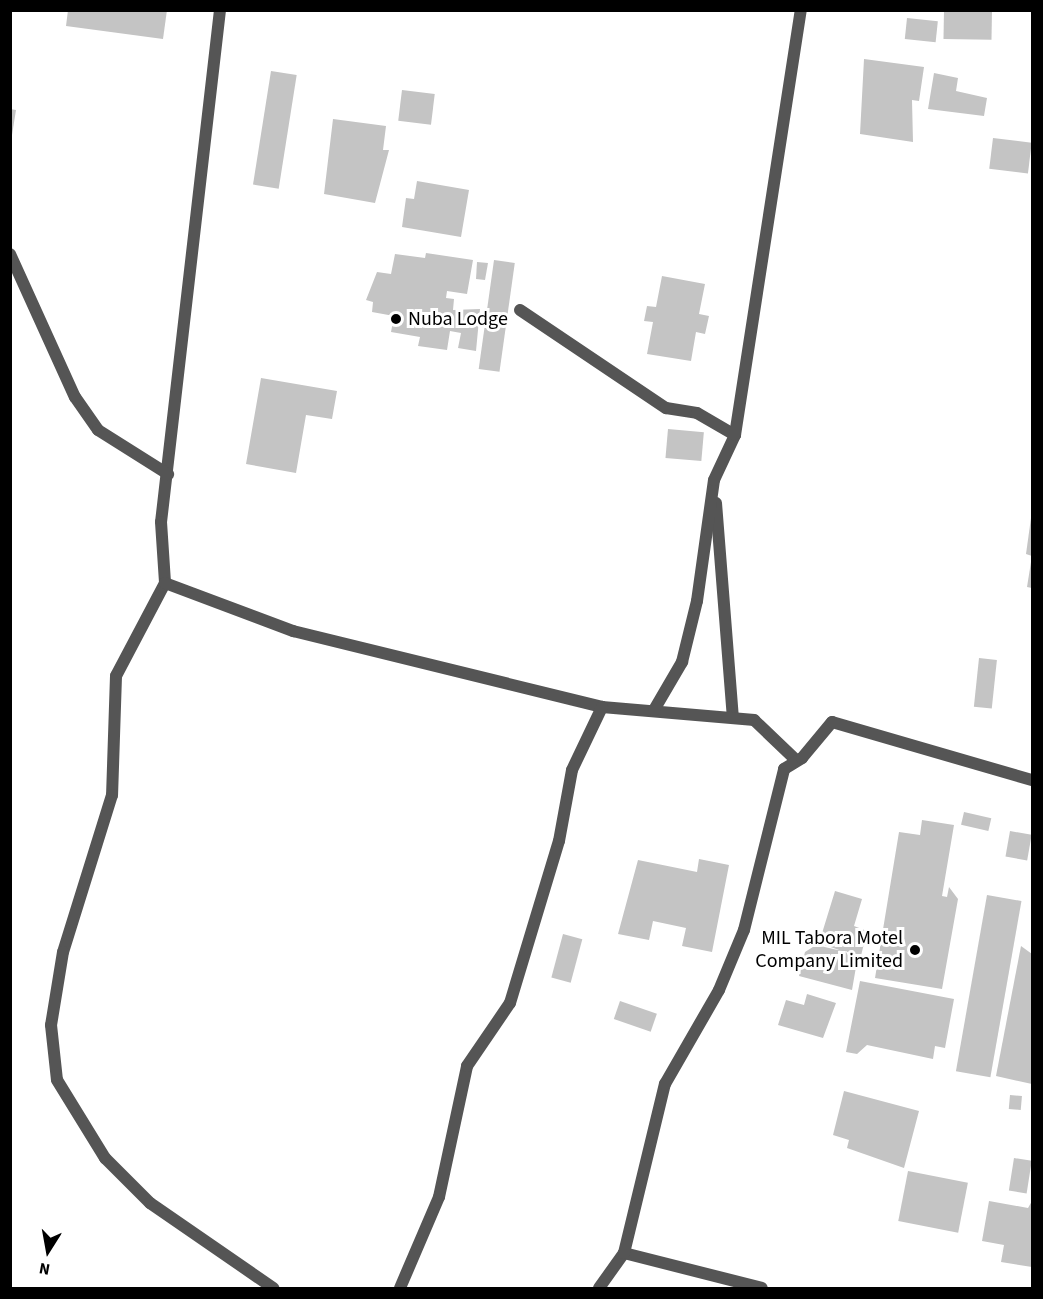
<!DOCTYPE html>
<style>
body{margin:0}
#map{position:relative;width:1043px;height:1299px;overflow:hidden;background:#fff;font-family:"Source Sans 3",sans-serif}
div>[style]{position:absolute}
.building>*{inset:0;background:#c4c4c4;transform-origin:0 0}
.street>*{height:12px;margin:-6px;padding:0 6px;transform-origin:6px;border-radius:6px;background:#555}
.dots>*{width:16px;height:16px;translate:-50% -50%;box-sizing:border-box;border:3px solid #fff;border-radius:50%}
span{translate:-50% -50%;white-space:nowrap;text-align:center;line-height:1.15;-webkit-text-stroke:6px #fff;paint-order:stroke}
.poi-label{font-size:20px;color:#000}
.left{translate:0 -50%;text-align:left}
.right{translate:-100% -50%;text-align:right}
.frame{position:absolute;inset:0;border:12px solid #000;pointer-events:none}
.north{position:absolute;left:18px;top:1221px;width:60px;height:60px;-webkit-text-stroke:4px #fff;paint-order:stroke;rotate:191deg;font-size:16px;font-weight:700;line-height:24px;text-align:center;color:#000}
.north::after{content:'';display:block;margin:auto;width:21px;height:27px;background:#000;clip-path:polygon(50% 0,100% 100%,50% 72%,0 100%)}
</style>
<div id="map">
<div class="building">
<div style="clip-path:polygon(68px 10px,167px 10px,163px 39px,66px 26px)"></div>
<div style="left:944px;top:10px;width:48px;height:29px;rotate:1deg"></div>
<div style="left:907px;top:18px;width:31px;height:21px;rotate:6deg"></div>
<div style="clip-path:polygon(864px 59px,924px 67px,919px 101px,912px 100px,913px 142px,860px 134px)"></div>
<div style="left:271px;top:71px;width:26px;height:115px;rotate:9deg"></div>
<div style="clip-path:polygon(934px 73px,958px 78px,956px 91px,987px 98px,984px 116px,928px 109px)"></div>
<div style="left:402px;top:90px;width:33px;height:31px;rotate:7deg"></div>
<div style="clip-path:polygon(10px 109px,16px 110px,12px 135px,10px 135px)"></div>
<div style="clip-path:polygon(333px 119px,386px 126px,383px 150px,389px 150px,375px 203px,324px 194px)"></div>
<div style="left:993px;top:138px;width:39px;height:31px;rotate:7deg"></div>
<div style="clip-path:polygon(417px 181px,469px 190px,461px 237px,402px 227px,406px 198px,414px 199px)"></div>
<div style="clip-path:polygon(426px 253px,473px 260px,467px 294px,447px 291px,446px 298px,454px 299px,453px 310px,480px 309px,476px 351px,458px 348px,461px 333px,450px 331px,447px 350px,418px 346px,420px 337px,391px 332px,394px 316px,372px 312px,373px 302px,366px 300px,377px 272px,391px 274px,395px 254px,425px 258px)"></div>
<div style="left:494px;top:260px;width:21px;height:110px;rotate:8deg"></div>
<div style="clip-path:polygon(477px 262px,488px 263px,485px 280px,476px 279px)"></div>
<div style="clip-path:polygon(662px 276px,705px 284px,699px 314px,709px 316px,705px 334px,696px 332px,691px 361px,647px 354px,653px 322px,644px 321px,647px 306px,656px 307px)"></div>
<div style="clip-path:polygon(261px 378px,337px 391px,332px 419px,306px 415px,296px 473px,246px 464px)"></div>
<div style="left:668px;top:429px;width:36px;height:29px;rotate:5deg"></div>
<div style="clip-path:polygon(1031px 518px,1032px 519px,1032px 556px,1026px 554px)"></div>
<div style="clip-path:polygon(1031px 562px,1032px 562px,1032px 588px,1027px 587px)"></div>
<div style="left:979px;top:658px;width:18px;height:49px;rotate:6deg"></div>
<div style="left:964px;top:812px;width:28px;height:13px;rotate:13deg"></div>
<div style="clip-path:polygon(922px 820px,954px 825px,942px 896px,947px 897px,949px 887px,958px 899px,942px 989px,875px 978px,899px 832px,920px 835px)"></div>
<div style="left:1010px;top:831px;width:22px;height:26px;rotate:10deg"></div>
<div style="clip-path:polygon(699px 859px,729px 865px,712px 952px,682px 946px,686px 928px,653px 921px,649px 940px,618px 934px,638px 860px,697px 872px)"></div>
<div style="clip-path:polygon(835px 891px,862px 899px,854px 926px,867px 931px,860px 960px,846px 951px,846px 952px,856px 967px,852px 990px,799px 976px,805px 952px,816px 945px,842px 951px,819px 943px)"></div>
<div style="left:987px;top:895px;width:35px;height:179px;rotate:10deg"></div>
<div style="left:563px;top:934px;width:20px;height:45px;rotate:15deg"></div>
<div style="clip-path:polygon(1021px 946px,1032px 954px,1032px 1084px,996px 1076px)"></div>
<div style="clip-path:polygon(860px 981px,954px 999px,945px 1048px,935px 1046px,933px 1059px,867px 1045px,857px 1054px,846px 1052px)"></div>
<div style="clip-path:polygon(807px 994px,836px 1003px,823px 1038px,778px 1025px,786px 1000px,804px 1005px)"></div>
<div style="left:620px;top:1001px;width:39px;height:19px;rotate:19deg"></div>
<div style="clip-path:polygon(844px 1091px,919px 1111px,904px 1168px,847px 1148px,849px 1140px,833px 1135px)"></div>
<div style="left:1010px;top:1095px;width:12px;height:14px;rotate:5deg"></div>
<div style="left:1014px;top:1158px;width:18px;height:33px;rotate:9deg"></div>
<div style="left:908px;top:1171px;width:61px;height:51px;rotate:11deg"></div>
<div style="clip-path:polygon(989px 1201px,1028px 1208px,1032px 1201px,1032px 1267px,1001px 1262px,1004px 1245px,982px 1241px)"></div>
</div>
<div class="street">
<div style="left:220px;top:10px;width:515px;rotate:96.57deg"></div>
<div style="left:161px;top:522px;width:61px;rotate:86.2deg"></div>
<div style="left:165px;top:583px;width:105px;rotate:117.8deg"></div>
<div style="left:116px;top:676px;width:119px;rotate:91.9deg"></div>
<div style="left:112px;top:795px;width:164px;rotate:107.3deg"></div>
<div style="left:63px;top:952px;width:74px;rotate:99.3deg"></div>
<div style="left:51px;top:1025px;width:55px;rotate:83.8deg"></div>
<div style="left:57px;top:1080px;width:92px;rotate:58.4deg"></div>
<div style="left:105px;top:1158px;width:64px;rotate:45deg"></div>
<div style="left:150px;top:1203px;width:150px;rotate:34.6deg"></div>
<div style="left:10px;top:254px;width:157px;rotate:65.6deg"></div>
<div style="left:75px;top:397px;width:40px;rotate:55.1deg"></div>
<div style="left:98px;top:430px;width:83px;rotate:32.2deg"></div>
<div style="left:520px;top:310px;width:176px;rotate:33.9deg"></div>
<div style="left:666px;top:408px;width:31px;rotate:9deg"></div>
<div style="left:697px;top:413px;width:44px;rotate:30.1deg"></div>
<div style="left:716px;top:503px;width:215px;rotate:85.5deg"></div>
<div style="left:165px;top:583px;width:137px;rotate:20.6deg"></div>
<div style="left:293px;top:631px;width:318px;rotate:13.8deg"></div>
<div style="left:602px;top:707px;width:153px;rotate:4.9deg"></div>
<div style="left:754px;top:720px;width:57px;rotate:43.6deg"></div>
<div style="left:654px;top:710px;width:56px;rotate:-59.7deg"></div>
<div style="left:682px;top:662px;width:63px;rotate:-76.2deg"></div>
<div style="left:697px;top:601px;width:122px;rotate:-82deg"></div>
<div style="left:714px;top:480px;width:50px;rotate:-65deg"></div>
<div style="left:735px;top:435px;width:430px;rotate:-81.2deg"></div>
<div style="left:624px;top:1253px;width:142px;rotate:14.2deg"></div>
<div style="left:400px;top:1288px;width:99px;rotate:-66.8deg"></div>
<div style="left:439px;top:1197px;width:134px;rotate:-77.9deg"></div>
<div style="left:467px;top:1066px;width:76px;rotate:-55.7deg"></div>
<div style="left:510px;top:1003px;width:169px;rotate:-73.2deg"></div>
<div style="left:559px;top:841px;width:72px;rotate:-79.6deg"></div>
<div style="left:572px;top:770px;width:70px;rotate:-64.5deg"></div>
<div style="left:599px;top:1288px;width:43px;rotate:-54.5deg"></div>
<div style="left:624px;top:1253px;width:174px;rotate:-76.4deg"></div>
<div style="left:665px;top:1084px;width:108px;rotate:-60.1deg"></div>
<div style="left:719px;top:990px;width:65px;rotate:-67.4deg"></div>
<div style="left:744px;top:930px;width:166px;rotate:-76deg"></div>
<div style="left:784px;top:769px;width:21px;rotate:-31deg"></div>
<div style="left:802px;top:758px;width:47px;rotate:-50.2deg"></div>
<div style="left:832px;top:722px;width:208px;rotate:16.2deg"></div>
</div>
<div class="dots">
<div style="left:396px;top:319px;background:#000"></div>
<div style="left:915px;top:950px;background:#000"></div>
</div>
<div class="poi-label">
<span class="left" style="left:408px;top:319px">Nuba Lodge</span>
<span class="right" style="left:903px;top:950px">MIL Tabora Motel<br>Company Limited</span>
</div>
<div class="frame"></div>
<div class="north">N</div>
</div>
